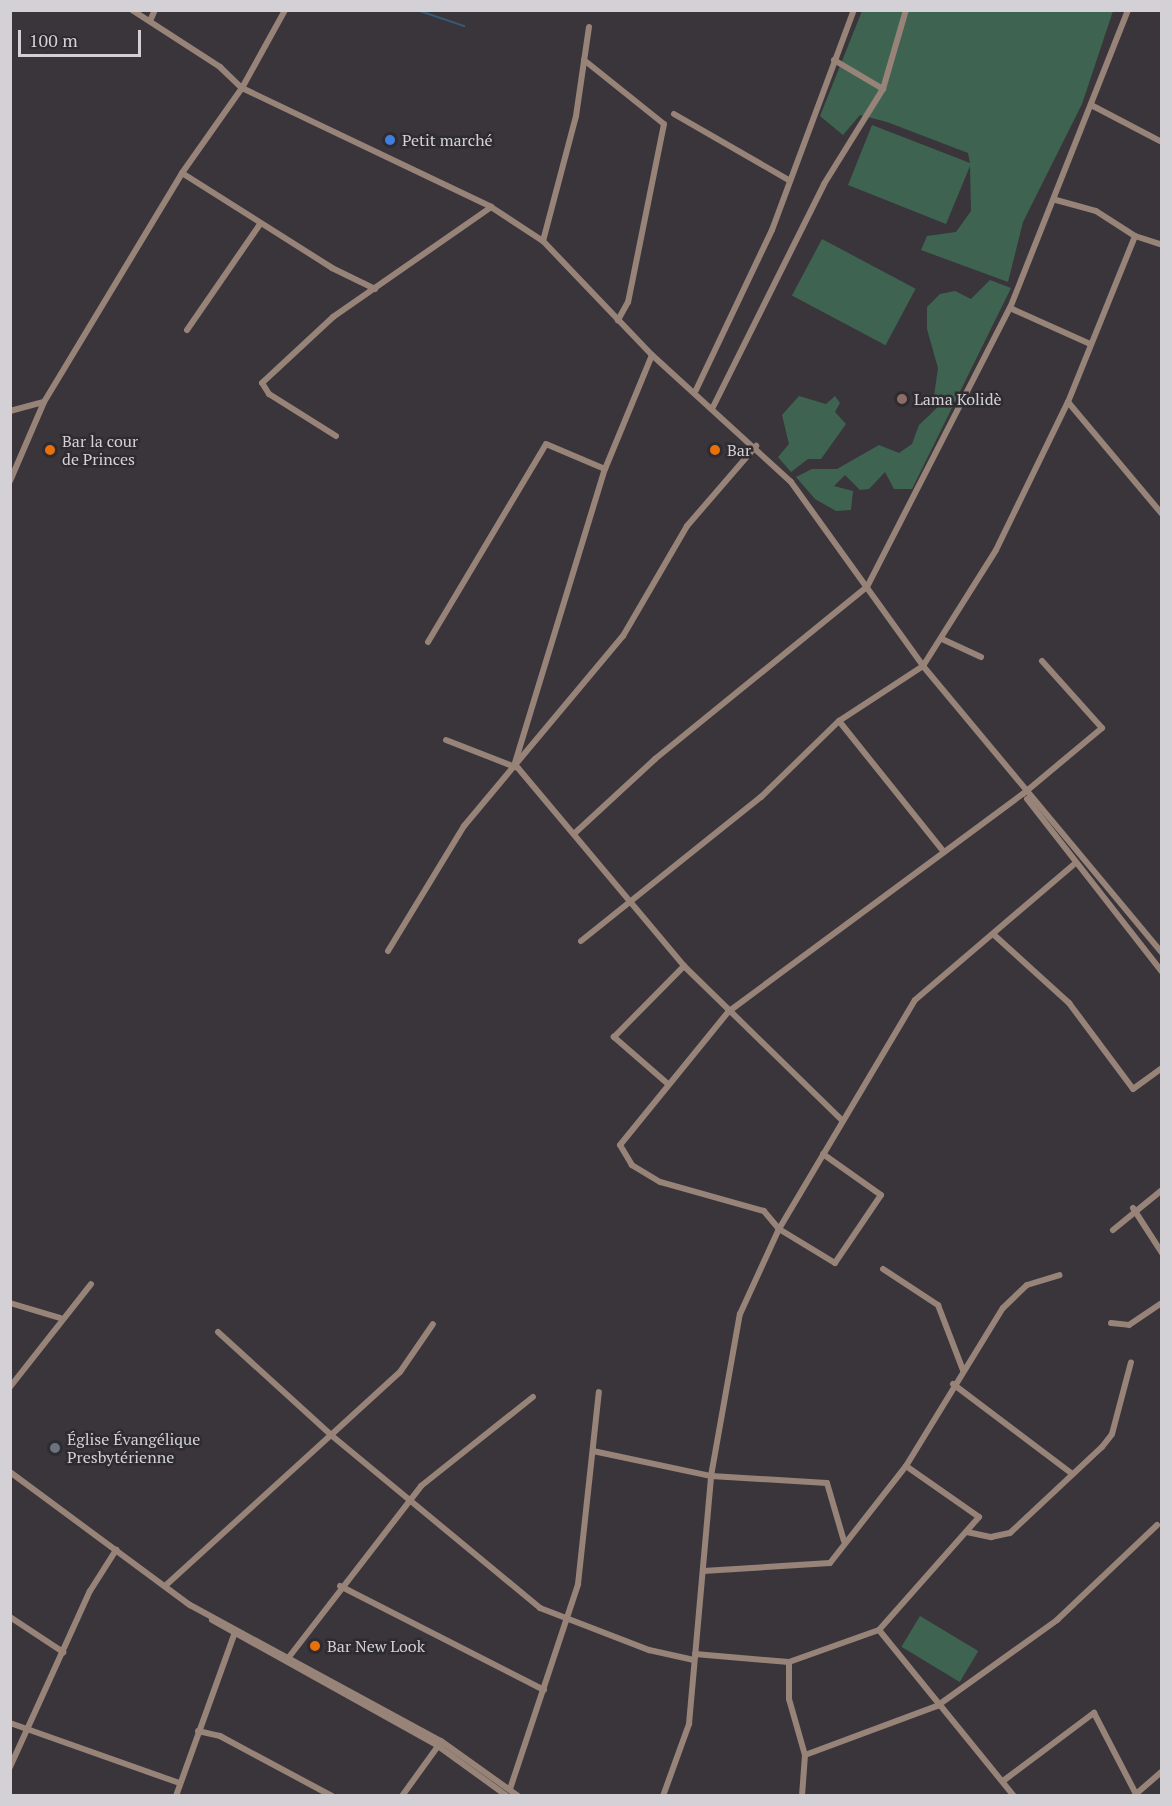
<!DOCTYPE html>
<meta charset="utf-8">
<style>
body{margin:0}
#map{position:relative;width:1172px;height:1806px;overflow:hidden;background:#39353b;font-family:"PT Serif",serif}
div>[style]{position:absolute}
.green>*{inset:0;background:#3e6451;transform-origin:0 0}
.stream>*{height:2px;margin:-1px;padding:0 1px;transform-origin:1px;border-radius:1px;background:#365a79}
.minor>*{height:6px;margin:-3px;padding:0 3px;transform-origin:3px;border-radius:3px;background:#978378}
.dots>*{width:16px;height:16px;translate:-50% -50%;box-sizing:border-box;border:3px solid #2e2b31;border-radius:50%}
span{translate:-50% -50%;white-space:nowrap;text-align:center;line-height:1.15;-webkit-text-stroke:5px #2e2b31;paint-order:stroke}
.poi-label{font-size:16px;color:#d3d1d5}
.left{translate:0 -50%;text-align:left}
.frame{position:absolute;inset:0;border:12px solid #d3d1d5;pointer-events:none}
.scale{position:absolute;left:18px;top:30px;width:123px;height:27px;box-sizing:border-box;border:3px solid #d3d1d5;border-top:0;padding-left:8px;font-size:18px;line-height:21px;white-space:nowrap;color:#d3d1d5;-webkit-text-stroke:4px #2e2b31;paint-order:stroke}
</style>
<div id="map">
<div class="green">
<div style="clip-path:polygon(862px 11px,1113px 11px,1082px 104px,1023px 222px,1008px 282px,921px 250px,927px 236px,956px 232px,971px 211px,970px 166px,946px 224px,848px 185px,872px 125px,970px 163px,968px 153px,887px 122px,860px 115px,843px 135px,820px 116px)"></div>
<div style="left:822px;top:239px;width:106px;height:64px;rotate:28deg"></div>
<div style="clip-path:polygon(990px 280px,1011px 288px,912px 489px,894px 489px,885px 472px,869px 489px,860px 490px,845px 475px,834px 486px,853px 491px,851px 510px,836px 511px,815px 499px,796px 477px,812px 469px,837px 469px,879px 445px,899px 453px,912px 444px,919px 425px,940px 405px,934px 396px,938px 368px,927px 329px,927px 307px,940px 294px,955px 291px,971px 299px)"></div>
<div style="clip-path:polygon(799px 396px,826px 404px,835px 396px,840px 403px,835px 412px,846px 424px,821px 459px,808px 459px,791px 472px,778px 457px,789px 444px,782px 415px)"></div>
<div style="left:920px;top:1616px;width:68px;height:36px;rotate:31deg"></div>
</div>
<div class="stream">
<div style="left:417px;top:10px;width:50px;rotate:18.8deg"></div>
</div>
<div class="minor">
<div style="left:132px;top:10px;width:105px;rotate:32.9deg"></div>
<div style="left:220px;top:67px;width:30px;rotate:44deg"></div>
<div style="left:242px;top:88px;width:89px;rotate:-61.1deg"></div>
<div style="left:150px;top:21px;width:12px;rotate:-66deg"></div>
<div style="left:584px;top:60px;width:102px;rotate:38.7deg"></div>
<div style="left:664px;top:124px;width:182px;rotate:101.4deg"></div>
<div style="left:628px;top:302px;width:21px;rotate:119deg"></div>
<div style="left:834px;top:60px;width:57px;rotate:30.6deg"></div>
<div style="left:1093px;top:106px;width:78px;rotate:27.6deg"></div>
<div style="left:674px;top:114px;width:133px;rotate:29.9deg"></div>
<div style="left:182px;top:173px;width:178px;rotate:32.3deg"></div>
<div style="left:332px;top:268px;width:48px;rotate:26deg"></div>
<div style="left:1056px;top:200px;width:41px;rotate:15.4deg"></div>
<div style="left:1096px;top:211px;width:46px;rotate:32.7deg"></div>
<div style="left:1135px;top:236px;width:28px;rotate:18deg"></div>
<div style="left:543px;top:241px;width:129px;rotate:-75.2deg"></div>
<div style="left:576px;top:116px;width:90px;rotate:-81.7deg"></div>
<div style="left:1010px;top:308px;width:88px;rotate:24.2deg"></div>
<div style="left:187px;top:330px;width:129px;rotate:-55.4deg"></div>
<div style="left:696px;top:390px;width:177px;rotate:-64.6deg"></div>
<div style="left:772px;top:230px;width:235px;rotate:-69.6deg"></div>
<div style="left:1068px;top:402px;width:146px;rotate:50deg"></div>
<div style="left:713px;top:407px;width:249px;rotate:-63.5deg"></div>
<div style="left:824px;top:184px;width:112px;rotate:-58.2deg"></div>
<div style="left:883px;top:89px;width:82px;rotate:-73.8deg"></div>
<div style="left:10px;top:411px;width:35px;rotate:-15deg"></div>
<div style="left:336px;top:436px;width:79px;rotate:-147.9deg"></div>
<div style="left:269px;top:394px;width:13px;rotate:-122deg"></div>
<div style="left:262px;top:383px;width:97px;rotate:-42.9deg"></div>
<div style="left:333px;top:317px;width:193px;rotate:-34.8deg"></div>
<div style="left:10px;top:481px;width:86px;rotate:-66.7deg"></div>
<div style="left:44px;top:402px;width:267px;rotate:-58.9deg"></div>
<div style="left:182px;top:173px;width:104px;rotate:-54.8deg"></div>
<div style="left:242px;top:88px;width:276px;rotate:25.5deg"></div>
<div style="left:491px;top:207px;width:62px;rotate:33.2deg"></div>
<div style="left:543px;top:241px;width:158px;rotate:46.3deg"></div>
<div style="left:652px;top:355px;width:188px;rotate:42.4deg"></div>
<div style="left:791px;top:482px;width:226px;rotate:54.3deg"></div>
<div style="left:923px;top:666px;width:373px;rotate:50.2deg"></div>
<div style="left:942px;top:639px;width:43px;rotate:24.8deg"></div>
<div style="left:428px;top:642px;width:230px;rotate:-59.2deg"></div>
<div style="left:546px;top:444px;width:64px;rotate:23deg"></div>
<div style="left:839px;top:721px;width:168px;rotate:51.3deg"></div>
<div style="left:446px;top:740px;width:77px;rotate:21.3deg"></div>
<div style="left:518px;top:768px;width:258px;rotate:50deg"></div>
<div style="left:684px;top:966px;width:221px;rotate:44.3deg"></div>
<div style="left:514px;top:766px;width:311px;rotate:-73deg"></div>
<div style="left:605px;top:469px;width:123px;rotate:-67.6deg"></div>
<div style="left:1027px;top:799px;width:219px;rotate:52deg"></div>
<div style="left:576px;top:832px;width:108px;rotate:-42.7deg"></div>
<div style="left:655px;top:759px;width:273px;rotate:-39.1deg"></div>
<div style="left:867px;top:587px;width:314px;rotate:-62.9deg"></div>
<div style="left:1010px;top:308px;width:321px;rotate:-68.4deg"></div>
<div style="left:993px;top:934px;width:103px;rotate:42.2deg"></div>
<div style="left:1069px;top:1003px;width:107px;rotate:53.3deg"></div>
<div style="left:1133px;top:1089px;width:36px;rotate:-36deg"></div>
<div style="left:581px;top:941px;width:231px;rotate:-38.7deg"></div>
<div style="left:761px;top:797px;width:109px;rotate:-44.3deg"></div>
<div style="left:839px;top:721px;width:100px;rotate:-33.2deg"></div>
<div style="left:923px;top:666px;width:137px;rotate:-57.8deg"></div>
<div style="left:996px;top:550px;width:165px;rotate:-64.1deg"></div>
<div style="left:1068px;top:402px;width:179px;rotate:-68deg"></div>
<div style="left:388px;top:951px;width:146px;rotate:-58.7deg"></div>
<div style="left:464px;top:826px;width:248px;rotate:-50.1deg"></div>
<div style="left:623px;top:636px;width:127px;rotate:-59.8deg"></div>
<div style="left:687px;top:526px;width:106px;rotate:-49.2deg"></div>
<div style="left:668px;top:1084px;width:72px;rotate:-139deg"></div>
<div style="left:614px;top:1037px;width:100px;rotate:-45.4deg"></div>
<div style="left:823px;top:1154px;width:71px;rotate:35.3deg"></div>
<div style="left:881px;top:1195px;width:82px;rotate:124.1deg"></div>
<div style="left:835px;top:1263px;width:66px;rotate:-148.7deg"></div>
<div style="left:779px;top:1229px;width:23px;rotate:-130deg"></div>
<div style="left:764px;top:1211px;width:108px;rotate:-164.4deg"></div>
<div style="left:660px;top:1182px;width:33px;rotate:-149deg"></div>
<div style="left:632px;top:1165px;width:23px;rotate:-121deg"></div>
<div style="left:620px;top:1145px;width:171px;rotate:-50.9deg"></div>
<div style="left:728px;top:1012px;width:367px;rotate:-36.5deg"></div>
<div style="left:1023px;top:794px;width:103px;rotate:-39.9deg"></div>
<div style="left:1102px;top:728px;width:90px;rotate:-131.8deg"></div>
<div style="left:1133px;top:1208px;width:54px;rotate:57.2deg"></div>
<div style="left:1113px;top:1230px;width:63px;rotate:-39.2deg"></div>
<div style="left:883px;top:1269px;width:66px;rotate:33.2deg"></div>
<div style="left:938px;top:1305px;width:70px;rotate:69deg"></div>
<div style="left:10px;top:1303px;width:52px;rotate:16.7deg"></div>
<div style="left:1111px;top:1323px;width:18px;rotate:6deg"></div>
<div style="left:1129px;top:1325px;width:40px;rotate:-34deg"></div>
<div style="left:218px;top:1332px;width:153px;rotate:42.3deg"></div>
<div style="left:331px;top:1435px;width:93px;rotate:-42.4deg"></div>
<div style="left:400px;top:1372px;width:58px;rotate:-55.5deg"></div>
<div style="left:953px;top:1384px;width:148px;rotate:37deg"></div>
<div style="left:10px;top:1387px;width:131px;rotate:-51.8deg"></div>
<div style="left:593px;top:1451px;width:121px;rotate:12deg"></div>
<div style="left:711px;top:1476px;width:116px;rotate:3.5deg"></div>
<div style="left:827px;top:1483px;width:60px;rotate:73.7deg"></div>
<div style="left:10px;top:1472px;width:224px;rotate:36.5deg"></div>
<div style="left:190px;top:1605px;width:285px;rotate:28.5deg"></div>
<div style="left:441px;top:1741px;width:95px;rotate:35.5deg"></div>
<div style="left:967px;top:1532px;width:25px;rotate:12deg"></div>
<div style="left:991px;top:1537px;width:19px;rotate:-12deg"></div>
<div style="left:1010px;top:1533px;width:126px;rotate:-43.1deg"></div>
<div style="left:1102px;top:1447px;width:16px;rotate:-52deg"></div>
<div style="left:1112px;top:1434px;width:74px;rotate:-75.2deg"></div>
<div style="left:703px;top:1571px;width:127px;rotate:-3.6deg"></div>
<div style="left:830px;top:1563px;width:123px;rotate:-51.9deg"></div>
<div style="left:906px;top:1466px;width:185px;rotate:-58.5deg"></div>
<div style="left:1003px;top:1308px;width:33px;rotate:-44deg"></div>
<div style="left:1027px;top:1285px;width:34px;rotate:-17deg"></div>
<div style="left:165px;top:1586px;width:224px;rotate:-42.3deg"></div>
<div style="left:331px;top:1435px;width:271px;rotate:39.6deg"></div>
<div style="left:540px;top:1608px;width:117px;rotate:21.1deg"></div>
<div style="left:649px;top:1650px;width:46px;rotate:12.5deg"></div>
<div style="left:340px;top:1586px;width:229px;rotate:27deg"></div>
<div style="left:10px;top:1617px;width:64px;rotate:33.4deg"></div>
<div style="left:212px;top:1620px;width:259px;rotate:29.1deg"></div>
<div style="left:438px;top:1746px;width:85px;rotate:35.9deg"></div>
<div style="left:879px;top:1630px;width:214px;rotate:50.9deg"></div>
<div style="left:695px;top:1654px;width:94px;rotate:4.9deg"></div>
<div style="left:789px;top:1662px;width:96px;rotate:-19.6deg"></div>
<div style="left:879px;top:1630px;width:151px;rotate:-48.5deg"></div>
<div style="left:979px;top:1517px;width:89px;rotate:-145.1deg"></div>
<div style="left:289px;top:1657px;width:216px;rotate:-52.3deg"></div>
<div style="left:421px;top:1486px;width:143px;rotate:-38.5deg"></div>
<div style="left:789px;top:1662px;width:37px;rotate:90deg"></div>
<div style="left:789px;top:1699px;width:58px;rotate:74.1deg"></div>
<div style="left:805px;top:1755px;width:41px;rotate:94.2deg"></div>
<div style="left:10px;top:1723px;width:179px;rotate:19.5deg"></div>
<div style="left:198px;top:1731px;width:23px;rotate:13deg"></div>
<div style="left:220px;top:1736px;width:127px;rotate:28.2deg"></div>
<div style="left:805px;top:1755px;width:141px;rotate:-20.4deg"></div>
<div style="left:937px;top:1706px;width:148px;rotate:-35.6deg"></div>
<div style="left:1057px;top:1620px;width:138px;rotate:-43.5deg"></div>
<div style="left:10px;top:1767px;width:193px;rotate:-65.6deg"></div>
<div style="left:90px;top:1591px;width:49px;rotate:-57.6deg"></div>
<div style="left:1003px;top:1781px;width:114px;rotate:-36.8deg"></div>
<div style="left:1094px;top:1713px;width:93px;rotate:62.6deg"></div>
<div style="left:510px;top:1789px;width:216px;rotate:-71.6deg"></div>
<div style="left:578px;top:1584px;width:193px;rotate:-83.8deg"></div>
<div style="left:1136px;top:1794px;width:35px;rotate:-41deg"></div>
<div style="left:176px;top:1796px;width:171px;rotate:-70.2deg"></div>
<div style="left:402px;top:1796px;width:62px;rotate:-54.2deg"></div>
<div style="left:663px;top:1796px;width:77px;rotate:-70.1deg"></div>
<div style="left:689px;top:1724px;width:249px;rotate:-84.9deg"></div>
<div style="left:711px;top:1476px;width:165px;rotate:-79.9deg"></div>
<div style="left:740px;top:1314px;width:94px;rotate:-65.4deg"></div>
<div style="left:779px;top:1229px;width:266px;rotate:-59.3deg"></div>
<div style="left:915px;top:1000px;width:208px;rotate:-40.5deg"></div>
</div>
<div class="dots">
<div style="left:390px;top:140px;background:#3f7fe0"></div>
<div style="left:902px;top:399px;background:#8d6e63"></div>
<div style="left:50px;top:450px;background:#e8710a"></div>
<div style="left:715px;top:450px;background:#e8710a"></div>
<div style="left:55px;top:1448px;background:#6b7280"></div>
<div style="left:315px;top:1646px;background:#e8710a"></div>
</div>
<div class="poi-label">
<span class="left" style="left:402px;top:140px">Petit marché</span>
<span class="left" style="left:914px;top:399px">Lama Kolidè</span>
<span class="left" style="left:62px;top:450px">Bar la cour<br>de Princes</span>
<span class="left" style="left:727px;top:450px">Bar</span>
<span class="left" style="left:67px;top:1448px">Église Évangélique<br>Presbytérienne</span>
<span class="left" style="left:327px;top:1646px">Bar New Look</span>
</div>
<div class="frame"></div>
<div class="scale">100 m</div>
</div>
